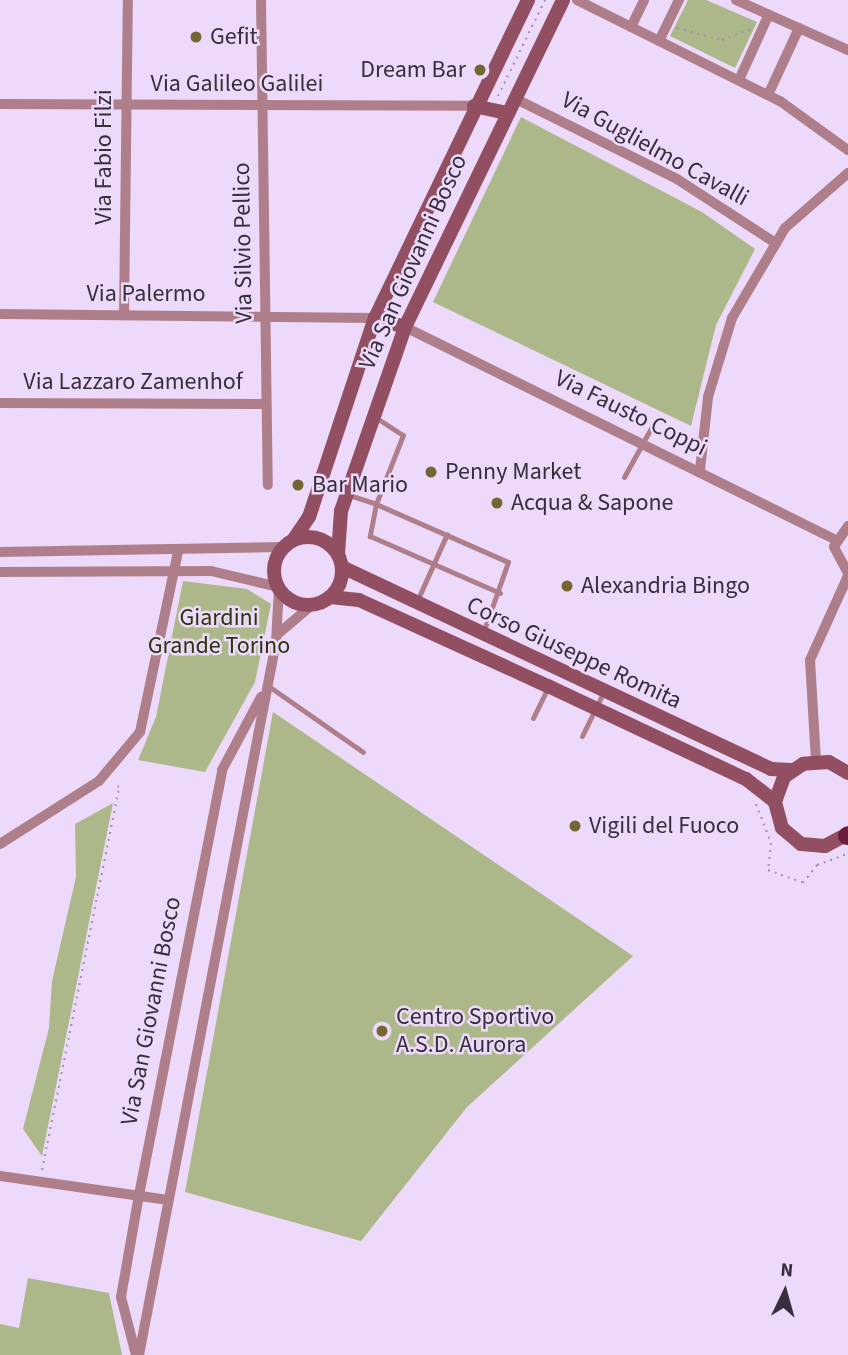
<!DOCTYPE html>
<style>
body{margin:0}
#map{position:relative;width:848px;height:1355px;overflow:hidden;background:#edd9fa;font-family:"Source Sans 3",sans-serif}
div>[style]{position:absolute}
.green>*{inset:0;background:#acb889}
.path>*{height:2px;margin-top:-1px;transform-origin:0;background:repeating-linear-gradient(90deg,#a192aa 0 2px,transparent 0 7px)}
.service>*{height:5px;margin:-2.5px;padding:0 2.5px;transform-origin:2.5px;border-radius:2.5px;background:#ae7f8a}
.minor>*{height:10px;margin:-5px;padding:0 5px;transform-origin:5px;border-radius:5px;background:#ae7f8a}
.secondary>*{height:14px;margin:-7px;padding:0 7px;transform-origin:7px;border-radius:7px;background:#914f61}
.secondary>.ring{margin:-7px;padding:0;box-sizing:content-box;background:none;border:14px solid #914f61;border-radius:50%}
.trunk>*{height:18px;margin:-9px;padding:0 9px;transform-origin:9px;border-radius:9px;background:#6a1e3a}
.dots>*{width:19px;height:19px;translate:-50% -50%;box-sizing:border-box;border:4px solid #edd9fa;border-radius:50%}
span{translate:-50% -50%;white-space:nowrap;text-align:center;line-height:1.15;-webkit-text-stroke:5px #edd9fa;paint-order:stroke}
.poi-label{font-size:24px;color:#372f3b}
.left{translate:0 -50%;text-align:left}
.right{translate:-100% -50%;text-align:right}
.street-label{font-size:24px;color:#372f3b}
.park-label{font-size:24px;color:#2c340b}
.north{position:absolute;left:750px;top:1257px;width:70px;height:70px;-webkit-text-stroke:5px #edd9fa;paint-order:stroke;rotate:5deg;font-size:19px;font-weight:700;line-height:28px;text-align:center;color:#372f3b}
.north::after{content:'';display:block;margin:auto;width:24px;height:32px;background:#372f3b;clip-path:polygon(50% 0,100% 100%,50% 72%,0 100%)}
</style>
<div id="map">
<div class="green">
<div style="clip-path:polygon(688px 0,706px 0,757px 22px,735px 68px,670px 36px)"></div>
<div style="clip-path:polygon(521px 117px,702px 212px,755px 249px,716px 325px,691px 426px,433px 302px)"></div>
<div style="clip-path:polygon(183px 581px,247px 589px,271px 604px,255px 682px,205px 772px,138px 760px,156px 717px)"></div>
<div style="clip-path:polygon(273px 712px,633px 956px,467px 1107px,361px 1241px,185px 1192px)"></div>
<div style="clip-path:polygon(113px 803px,42px 1156px,23px 1129px,49px 1028px,52px 981px,76px 877px,75px 824px)"></div>
<div style="clip-path:polygon(28px 1278px,109px 1293px,122px 1355px,0 1355px,0 1324px,19px 1328px)"></div>
</div>
<div class="path">
<div style="left:677px;top:28px;width:47px;rotate:14.9deg"></div>
<div style="left:722px;top:40px;width:30px;rotate:-21deg"></div>
<div style="left:498px;top:96px;width:107px;rotate:-63.9deg"></div>
<div style="left:395px;top:311px;width:19px;rotate:-65deg"></div>
<div style="left:375px;top:363px;width:29px;rotate:-70deg"></div>
<div style="left:756px;top:804px;width:42px;rotate:69deg"></div>
<div style="left:771px;top:843px;width:27px;rotate:96deg"></div>
<div style="left:768px;top:870px;width:37px;rotate:20deg"></div>
<div style="left:803px;top:883px;width:23px;rotate:-52deg"></div>
<div style="left:817px;top:865px;width:33px;rotate:-20deg"></div>
<div style="left:42px;top:1170px;width:391px;rotate:-78.6deg"></div>
<div style="left:119px;top:787px;width:6px;rotate:-141deg"></div>
</div>
<div class="service">
<div style="left:375px;top:417px;width:33px;rotate:33deg"></div>
<div style="left:403px;top:435px;width:74px;rotate:111.4deg"></div>
<div style="left:376px;top:504px;width:144px;rotate:23.7deg"></div>
<div style="left:508px;top:562px;width:75px;rotate:109.4deg"></div>
<div style="left:624px;top:477px;width:56px;rotate:-61.1deg"></div>
<div style="left:346px;top:494px;width:32px;rotate:18deg"></div>
<div style="left:376px;top:504px;width:33px;rotate:101deg"></div>
<div style="left:370px;top:536px;width:142px;rotate:23.7deg"></div>
<div style="left:417px;top:601px;width:73px;rotate:-65.9deg"></div>
<div style="left:267px;top:685px;width:117px;rotate:34.9deg"></div>
<div style="left:533px;top:718px;width:32px;rotate:-64deg"></div>
<div style="left:582px;top:736px;width:50px;rotate:-63.9deg"></div>
</div>
<div class="minor">
<div style="left:261px;top:0;width:485px;rotate:89.2deg"></div>
<div style="left:577px;top:0;width:227px;rotate:26.5deg"></div>
<div style="left:780px;top:101px;width:84px;rotate:35.8deg"></div>
<div style="left:736px;top:0;width:123px;rotate:24.1deg"></div>
<div style="left:631px;top:27px;width:30px;rotate:-64deg"></div>
<div style="left:659px;top:41px;width:46px;rotate:-64deg"></div>
<div style="left:739px;top:80px;width:72px;rotate:-65.6deg"></div>
<div style="left:768px;top:95px;width:74px;rotate:-65.2deg"></div>
<div style="left:514px;top:98px;width:182px;rotate:26.4deg"></div>
<div style="left:677px;top:179px;width:116px;rotate:33deg"></div>
<div style="left:0;top:104px;width:474px;rotate:0.2deg"></div>
<div style="left:0;top:314px;width:375px;rotate:0.6deg"></div>
<div style="left:124px;top:315px;width:315px;rotate:-89.3deg"></div>
<div style="left:405px;top:327px;width:481px;rotate:26.3deg"></div>
<div style="left:0;top:403px;width:265px;rotate:0.2deg"></div>
<div style="left:700px;top:470px;width:73px;rotate:-83.7deg"></div>
<div style="left:708px;top:397px;width:83px;rotate:-73.1deg"></div>
<div style="left:732px;top:318px;width:104px;rotate:-59.5deg"></div>
<div style="left:785px;top:228px;width:84px;rotate:-41.1deg"></div>
<div style="left:848px;top:526px;width:25px;rotate:124deg"></div>
<div style="left:834px;top:547px;width:30px;rotate:62deg"></div>
<div style="left:0;top:552px;width:283px;rotate:-1deg"></div>
<div style="left:0;top:572px;width:211px;rotate:-0.3deg"></div>
<div style="left:211px;top:571px;width:69px;rotate:13.4deg"></div>
<div style="left:279px;top:633px;width:43px;rotate:-40.3deg"></div>
<div style="left:816px;top:761px;width:101px;rotate:-93.4deg"></div>
<div style="left:810px;top:660px;width:92px;rotate:-65.7deg"></div>
<div style="left:0;top:844px;width:117px;rotate:-32.5deg"></div>
<div style="left:99px;top:781px;width:64px;rotate:-50.1deg"></div>
<div style="left:140px;top:732px;width:184px;rotate:-78.1deg"></div>
<div style="left:0;top:1176px;width:170px;rotate:8.1deg"></div>
<div style="left:136px;top:1355px;width:60px;rotate:-104.5deg"></div>
<div style="left:121px;top:1297px;width:104px;rotate:-80deg"></div>
<div style="left:139px;top:1195px;width:433px;rotate:-78.9deg"></div>
<div style="left:222px;top:770px;width:83px;rotate:-61.9deg"></div>
<div style="left:139px;top:1355px;width:726px;rotate:-79.12deg"></div>
<div style="left:276px;top:642px;width:53px;rotate:-86.8deg"></div>
</div>
<div class="secondary">
<div style="left:474px;top:106px;width:33px;rotate:12deg"></div>
<div style="left:375px;top:318px;width:31px;rotate:17deg"></div>
<div class="ring" style="left:274px;top:537px;width:54px;height:54px"></div>
<div style="left:294px;top:539px;width:27px;rotate:-56deg"></div>
<div style="left:309px;top:517px;width:210px;rotate:-71.7deg"></div>
<div style="left:375px;top:318px;width:353px;rotate:-64.3deg"></div>
<div style="left:338px;top:554px;width:43px;rotate:-86deg"></div>
<div style="left:341px;top:511px;width:195px;rotate:-70.8deg"></div>
<div style="left:405px;top:327px;width:363px;rotate:-64.2deg"></div>
<div style="left:342px;top:567px;width:474px;rotate:25.2deg"></div>
<div style="left:771px;top:769px;width:20px;rotate:3deg"></div>
<div style="left:330px;top:597px;width:29px;rotate:6deg"></div>
<div style="left:359px;top:600px;width:208px;rotate:24.5deg"></div>
<div style="left:548px;top:686px;width:219px;rotate:25.2deg"></div>
<div style="left:746px;top:779px;width:37px;rotate:38deg"></div>
<div style="left:848px;top:773px;width:22px;rotate:-150deg"></div>
<div style="left:829px;top:762px;width:26px;rotate:176deg"></div>
<div style="left:803px;top:764px;width:23px;rotate:146deg"></div>
<div style="left:784px;top:777px;width:27px;rotate:110deg"></div>
<div style="left:775px;top:802px;width:27px;rotate:75deg"></div>
<div style="left:782px;top:828px;width:25px;rotate:40deg"></div>
<div style="left:801px;top:844px;width:24px;rotate:5deg"></div>
<div style="left:825px;top:846px;width:26px;rotate:-28deg"></div>
</div>
<div class="trunk">
<div style="left:847px;top:836px;width:1px;rotate:-45deg"></div>
</div>
<div class="dots">
<div style="left:196px;top:37px;background:#736633"></div>
<div style="left:480px;top:70px;background:#736633"></div>
<div style="left:431px;top:472px;background:#736633"></div>
<div style="left:298px;top:485px;background:#736633"></div>
<div style="left:497px;top:503px;background:#736633"></div>
<div style="left:567px;top:586px;background:#736633"></div>
<div style="left:575px;top:826px;background:#736633"></div>
<div style="left:382px;top:1031px;background:#736633"></div>
</div>
<div class="poi-label">
<span class="left" style="left:210px;top:37px">Gefit</span>
<span class="right" style="left:466px;top:70px">Dream Bar</span>
<span class="left" style="left:445px;top:472px">Penny Market</span>
<span class="left" style="left:312px;top:485px">Bar Mario</span>
<span class="left" style="left:511px;top:503px">Acqua &amp; Sapone</span>
<span class="left" style="left:581px;top:586px">Alexandria Bingo</span>
<span class="left" style="left:589px;top:826px">Vigili del Fuoco</span>
<span class="left" style="left:396px;top:1031px">Centro Sportivo<br>A.S.D. Aurora</span>
</div>
<div class="street-label">
<span style="left:237px;top:84px">Via Galileo Galilei</span>
<span style="left:655px;top:149px;rotate:29deg">Via Guglielmo Cavalli</span>
<span style="left:104px;top:157px;rotate:-90deg">Via Fabio Filzi</span>
<span style="left:243px;top:243px;rotate:-91deg">Via Silvio Pellico</span>
<span style="left:413px;top:262px;rotate:-66deg">Via San Giovanni Bosco</span>
<span style="left:146px;top:294px">Via Palermo</span>
<span style="left:133px;top:382px">Via Lazzaro Zamenhof</span>
<span style="left:631px;top:413px;rotate:26deg">Via Fausto Coppi</span>
<span style="left:574px;top:653px;rotate:25deg">Corso Giuseppe Romita</span>
<span style="left:151px;top:1011px;rotate:-79deg">Via San Giovanni Bosco</span>
</div>
<div class="park-label">
<span style="left:219px;top:632px">Giardini<br>Grande Torino</span>
</div>
<div class="north">N</div>
</div>
